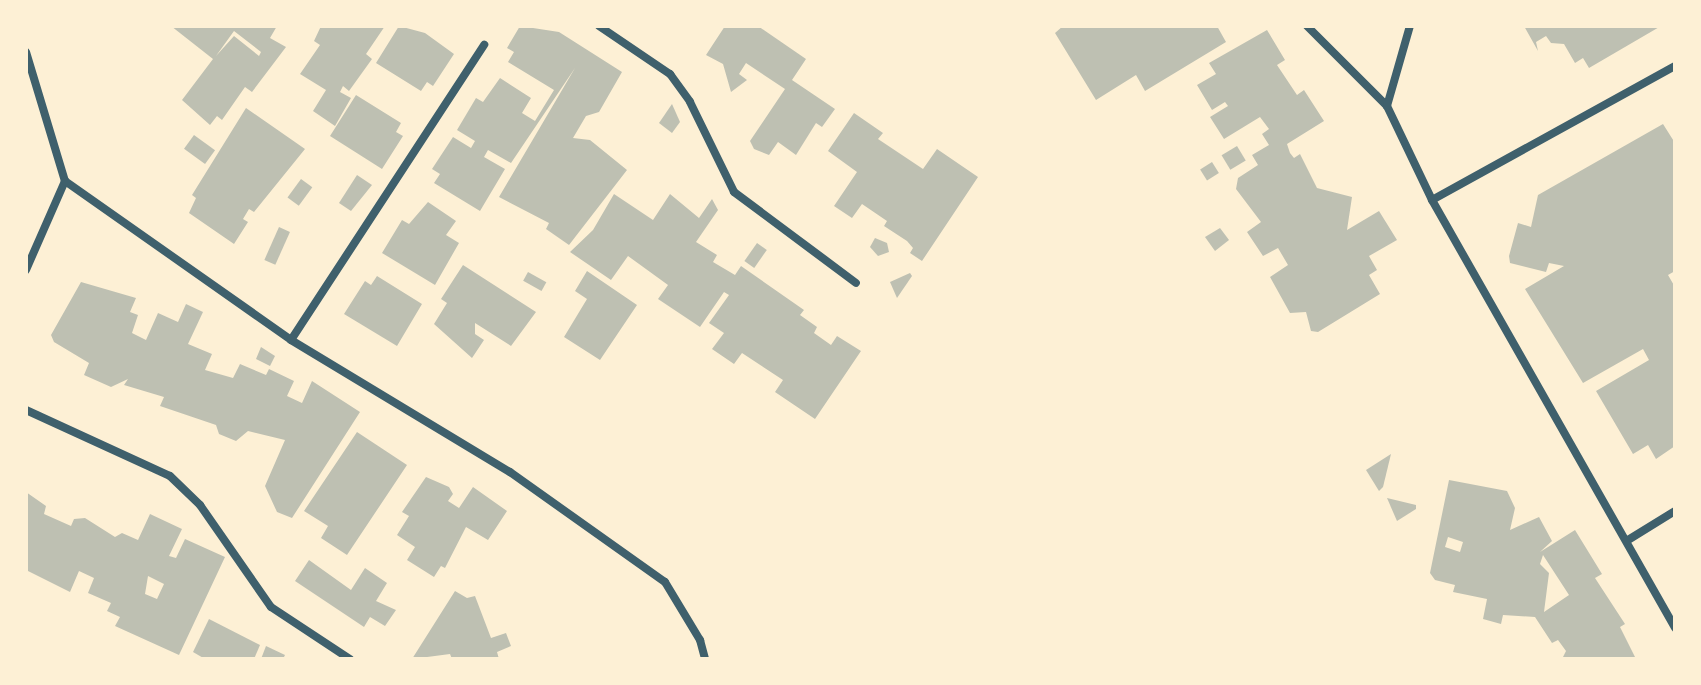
<!DOCTYPE html>
<style>
body{margin:0}
#map{position:relative;width:1701px;height:685px;overflow:hidden;background:#fdf0d5;font-family:"Public Sans",sans-serif}
div>[style]{position:absolute}
.building>*{inset:0;background:#bec0b2;transform-origin:0 0}
.minor>*{height:8px;margin:-4px;padding:0 4px;transform-origin:4px;border-radius:4px;background:#3f606c}
span{translate:-50% -50%;white-space:nowrap;text-align:center;line-height:1.15;-webkit-text-stroke:8px #fdf0d5;paint-order:stroke}
.frame{position:absolute;inset:0;border:28px solid #fdf0d5;pointer-events:none}
</style>
<div id="map">
<div class="building">
<div style="clip-path:polygon(evenodd,171px 26px,277px 26px,270px 38px,286px 47px,252px 92px,245px 87px,222px 120px,217px 116px,210px 125px,182px 100px,213px 59px,171px 26px,234px 31px,261px 52px,259px 56px,234px 36px,216px 56px,234px 31px)"></div>
<div style="clip-path:polygon(385px 26px,366px 54px,372px 59px,349px 91px,343px 86px,340px 92px,351px 98px,335px 126px,313px 111px,326px 90px,300px 74px,320px 45px,314px 41px,321px 26px)"></div>
<div style="clip-path:polygon(399px 26px,425px 33px,454px 54px,433px 86px,427px 82px,421px 91px,376px 63px)"></div>
<div style="clip-path:polygon(520px 26px,559px 32px,622px 72px,599px 112px,586px 116px,573px 138px,590px 140px,627px 170px,569px 245px,546px 229px,549px 223px,499px 197px,575px 68px,511px 163px,488px 150px,484px 157px,505px 169px,480px 211px,434px 183px,440px 174px,432px 169px,453px 137px,471px 148px,475px 141px,457px 130px,476px 98px,483px 102px,500px 78px,531px 98px,522px 113px,535px 121px,554px 90px,508px 62px,514px 52px,507px 48px)"></div>
<div style="clip-path:polygon(725px 26px,758px 26px,806px 59px,792px 80px,835px 109px,822px 127px,816px 123px,796px 155px,778px 142px,769px 155px,754px 149px,750px 141px,785px 89px,746px 63px,739px 74px,747px 80px,731px 92px,723px 64px,706px 55px)"></div>
<div style="clip-path:polygon(1063px 26px,1217px 26px,1226px 42px,1145px 91px,1136px 75px,1096px 100px,1055px 33px)"></div>
<div style="clip-path:polygon(1524px 26px,1661px 26px,1589px 68px,1583px 58px,1575px 63px,1564px 44px,1551px 43px,1546px 36px,1536px 42px,1538px 51px)"></div>
<div style="clip-path:polygon(1267px 30px,1285px 60px,1277px 65px,1297px 95px,1304px 90px,1324px 121px,1287px 144px,1290px 153px,1294px 158px,1300px 154px,1317px 188px,1352px 197px,1347px 230px,1379px 211px,1397px 240px,1369px 256px,1377px 270px,1369px 275px,1380px 294px,1318px 332px,1311px 331px,1306px 312px,1290px 313px,1270px 277px,1288px 265px,1278px 248px,1263px 256px,1247px 232px,1261px 222px,1236px 189px,1238px 178px,1258px 165px,1252px 155px,1269px 145px,1262px 134px,1269px 129px,1260px 117px,1224px 139px,1210px 117px,1228px 106px,1225px 102px,1212px 110px,1197px 85px,1216px 74px,1209px 63px)"></div>
<div style="clip-path:polygon(356px 95px,401px 123px,396px 132px,403px 136px,382px 169px,330px 136px)"></div>
<div style="clip-path:polygon(672px 104px,680px 122px,672px 133px,659px 123px)"></div>
<div style="clip-path:polygon(246px 108px,305px 149px,254px 212px,249px 209px,243px 219px,248px 222px,234px 244px,189px 213px,196px 198px,192px 195px)"></div>
<div style="clip-path:polygon(854px 113px,883px 133px,878px 139px,923px 169px,937px 149px,978px 177px,922px 261px,910px 253px,913px 248px,907px 241px,884px 226px,887px 221px,862px 204px,852px 218px,834px 206px,857px 172px,828px 151px)"></div>
<div style="clip-path:polygon(1663px 124px,1675px 143px,1675px 271px,1668px 275px,1675px 287px,1675px 446px,1656px 459px,1648px 445px,1633px 454px,1596px 391px,1649px 360px,1643px 349px,1583px 383px,1525px 289px,1564px 266px,1549px 263px,1546px 272px,1510px 263px,1509px 256px,1518px 223px,1531px 227px,1538px 195px)"></div>
<div style="left:194px;top:135px;width:26px;height:17px;rotate:36deg"></div>
<div style="left:1237px;top:146px;width:17px;height:18px;rotate:59deg"></div>
<div style="left:1212px;top:162px;width:13px;height:14px;rotate:58deg"></div>
<div style="clip-path:polygon(357px 175px,372px 185px,351px 211px,339px 203px)"></div>
<div style="left:301px;top:179px;width:14px;height:23px;rotate:36deg"></div>
<div style="clip-path:polygon(614px 194px,653px 220px,670px 194px,699px 218px,712px 199px,718px 210px,696px 242px,717px 255px,713px 262px,735px 275px,741px 266px,804px 310px,800px 315px,817px 327px,814px 333px,831px 345px,837px 336px,861px 351px,815px 419px,775px 392px,783px 380px,742px 353px,734px 364px,712px 349px,724px 333px,709px 323px,729px 295px,724px 292px,700px 327px,658px 299px,668px 285px,628px 256px,611px 280px,570px 252px,593px 230px)"></div>
<div style="clip-path:polygon(428px 202px,456px 221px,446px 235px,459px 243px,435px 285px,382px 253px,402px 220px,409px 224px)"></div>
<div style="left:279px;top:227px;width:12px;height:36px;rotate:24deg"></div>
<div style="clip-path:polygon(1220px 228px,1229px 240px,1215px 251px,1205px 237px)"></div>
<div style="clip-path:polygon(875px 238px,887px 243px,889px 252px,878px 256px,870px 247px)"></div>
<div style="left:757px;top:243px;width:12px;height:22px;rotate:35deg"></div>
<div style="clip-path:polygon(463px 265px,536px 312px,511px 346px,475px 323px,475px 334px,484px 340px,472px 358px,434px 324px,447px 303px,441px 299px)"></div>
<div style="clip-path:polygon(587px 271px,637px 305px,600px 360px,564px 337px,587px 299px,575px 291px)"></div>
<div style="left:528px;top:272px;width:21px;height:10px;rotate:29deg"></div>
<div style="clip-path:polygon(910px 273px,912px 276px,897px 298px,890px 282px)"></div>
<div style="clip-path:polygon(377px 276px,422px 304px,397px 346px,344px 314px,365px 281px,371px 285px)"></div>
<div style="clip-path:polygon(81px 282px,136px 298px,130px 312px,138px 315px,132px 333px,146px 340px,158px 313px,178px 322px,186px 304px,203px 312px,188px 344px,212px 354px,205px 370px,233px 378px,240px 364px,266px 375px,269px 369px,294px 381px,287px 396px,302px 403px,312px 381px,360px 412px,292px 518px,277px 512px,265px 486px,285px 440px,248px 431px,236px 441px,219px 434px,216px 425px,160px 406px,164px 397px,124px 385px,128px 379px,111px 387px,84px 375px,89px 363px,54px 342px,51px 335px)"></div>
<div style="clip-path:polygon(261px 347px,275px 356px,270px 366px,256px 359px)"></div>
<div style="clip-path:polygon(357px 432px,407px 465px,347px 555px,321px 538px,328px 526px,304px 511px)"></div>
<div style="clip-path:polygon(1391px 454px,1383px 487px,1379px 491px,1366px 470px)"></div>
<div style="clip-path:polygon(426px 477px,449px 487px,453px 494px,448px 501px,459px 508px,473px 487px,507px 511px,488px 540px,466px 527px,445px 568px,441px 566px,434px 577px,407px 560px,415px 547px,397px 535px,409px 516px,402px 512px)"></div>
<div style="clip-path:polygon(evenodd,1449px 480px,1507px 491px,1515px 508px,1510px 530px,1539px 517px,1552px 541px,1540px 552px,1575px 530px,1602px 574px,1595px 578px,1625px 624px,1620px 627px,1636px 659px,1562px 659px,1566px 651px,1558px 640px,1552px 643px,1535px 617px,1503px 615px,1501px 624px,1483px 619px,1487px 599px,1453px 592px,1455px 585px,1435px 580px,1430px 573px,1449px 480px,1448px 537px,1463px 542px,1460px 552px,1445px 547px,1448px 537px,1449px 480px,1543px 555px,1569px 595px,1544px 612px,1549px 573px,1540px 564px,1543px 555px)"></div>
<div style="clip-path:polygon(evenodd,26px 492px,46px 506px,44px 514px,71px 526px,74px 519px,85px 518px,115px 537px,122px 533px,138px 540px,150px 514px,182px 529px,169px 556px,176px 558px,185px 539px,225px 557px,179px 655px,115px 626px,120px 617px,107px 611px,111px 603px,88px 593px,94px 578px,79px 571px,70px 592px,26px 570px,26px 492px,148px 576px,164px 584px,157px 599px,145px 594px,148px 576px)"></div>
<div style="clip-path:polygon(1387px 498px,1416px 505px,1416px 509px,1397px 521px)"></div>
<div style="clip-path:polygon(309px 560px,351px 590px,365px 568px,387px 583px,376px 601px,396px 610px,385px 626px,370px 617px,364px 627px,295px 581px)"></div>
<div style="clip-path:polygon(455px 591px,467px 598px,475px 596px,491px 638px,506px 633px,511px 646px,497px 652px,499px 659px,452px 659px,450px 654px,412px 659px)"></div>
<div style="clip-path:polygon(209px 619px,260px 645px,254px 659px,205px 659px,193px 652px)"></div>
<div style="clip-path:polygon(266px 646px,285px 655px,283px 659px,261px 659px)"></div>
</div>
<div class="minor">
<div style="left:599px;top:26px;width:86px;rotate:34.1deg"></div>
<div style="left:670px;top:74px;width:34px;rotate:54deg"></div>
<div style="left:690px;top:102px;width:100px;rotate:63.9deg"></div>
<div style="left:734px;top:192px;width:152px;rotate:36.7deg"></div>
<div style="left:1307px;top:26px;width:113px;rotate:45deg"></div>
<div style="left:1387px;top:106px;width:104px;rotate:64.4deg"></div>
<div style="left:1432px;top:200px;width:492px;rotate:60.4deg"></div>
<div style="left:26px;top:52px;width:135px;rotate:73.2deg"></div>
<div style="left:65px;top:181px;width:97px;rotate:113.7deg"></div>
<div style="left:1387px;top:106px;width:83px;rotate:-74deg"></div>
<div style="left:65px;top:181px;width:276px;rotate:35.1deg"></div>
<div style="left:291px;top:340px;width:256px;rotate:31.1deg"></div>
<div style="left:510px;top:472px;width:190px;rotate:35.4deg"></div>
<div style="left:665px;top:582px;width:68px;rotate:58.9deg"></div>
<div style="left:700px;top:640px;width:20px;rotate:75deg"></div>
<div style="left:1432px;top:200px;width:277px;rotate:-28.9deg"></div>
<div style="left:291px;top:340px;width:353px;rotate:-56.8deg"></div>
<div style="left:26px;top:410px;width:158px;rotate:24.6deg"></div>
<div style="left:170px;top:476px;width:42px;rotate:44deg"></div>
<div style="left:200px;top:505px;width:124px;rotate:55.2deg"></div>
<div style="left:271px;top:607px;width:95px;rotate:33.4deg"></div>
<div style="left:1628px;top:540px;width:55px;rotate:-31.7deg"></div>
</div>
<div class="frame"></div>
</div>
